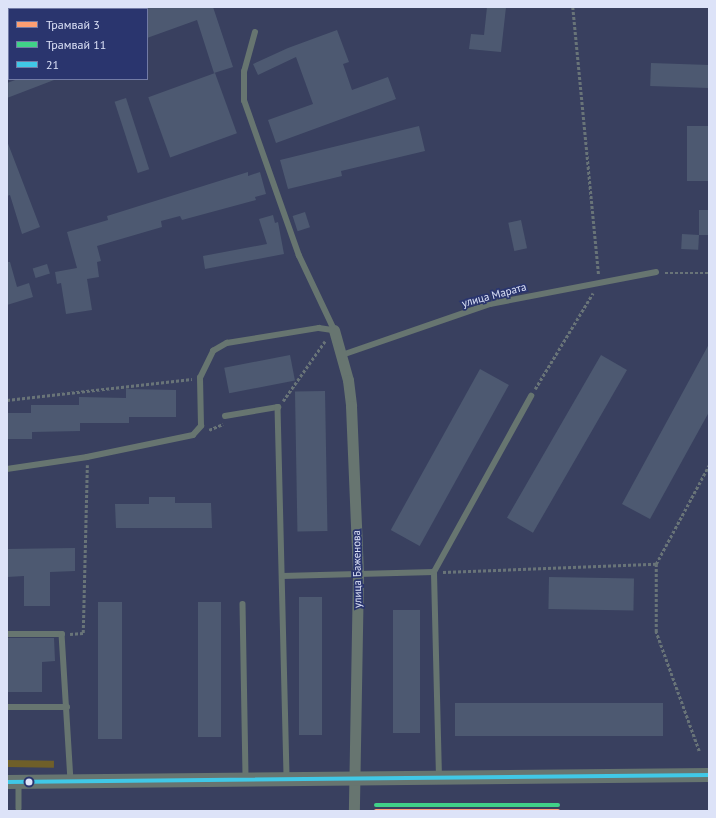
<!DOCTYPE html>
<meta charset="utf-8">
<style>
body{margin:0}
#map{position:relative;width:716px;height:818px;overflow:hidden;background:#39405f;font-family:"PT Sans",sans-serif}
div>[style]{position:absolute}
.green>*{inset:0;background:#6f5f29;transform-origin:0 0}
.building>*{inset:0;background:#4d5971;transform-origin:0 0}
.path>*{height:2.5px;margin-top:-1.25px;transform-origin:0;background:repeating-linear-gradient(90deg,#697478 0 3px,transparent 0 5px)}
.service>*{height:5.5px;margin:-2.75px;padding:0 2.75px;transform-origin:2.75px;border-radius:2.75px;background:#677570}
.minor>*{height:11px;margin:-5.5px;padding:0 5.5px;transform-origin:5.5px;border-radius:5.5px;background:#677570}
.tertiary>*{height:14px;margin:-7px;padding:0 7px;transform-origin:7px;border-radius:7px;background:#677570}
.bus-1>*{height:4px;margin:-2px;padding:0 2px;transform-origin:2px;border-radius:2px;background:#40c8e6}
.tram-1>*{height:4px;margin:-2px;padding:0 2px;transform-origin:2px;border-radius:2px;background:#fd9f72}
.tram-2>*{height:4px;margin:-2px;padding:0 2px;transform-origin:2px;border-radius:2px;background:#40d288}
.dots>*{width:11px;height:11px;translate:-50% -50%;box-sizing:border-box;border:2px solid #2a356e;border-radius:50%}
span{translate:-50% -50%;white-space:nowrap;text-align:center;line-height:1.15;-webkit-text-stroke:3.5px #2a356e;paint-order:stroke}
.street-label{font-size:11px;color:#dde3f8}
.frame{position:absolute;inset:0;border:8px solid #dde3f8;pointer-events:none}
.legend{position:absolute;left:8px;top:8px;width:140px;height:72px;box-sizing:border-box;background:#2a356e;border:1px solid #727ba5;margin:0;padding:5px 7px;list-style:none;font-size:12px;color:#dde3f8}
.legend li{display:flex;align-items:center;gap:8px;height:20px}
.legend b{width:20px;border:1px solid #727ba5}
</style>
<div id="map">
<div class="green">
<div style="left:7px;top:760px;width:47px;height:7px;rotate:1deg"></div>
</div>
<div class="building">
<div style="clip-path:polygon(147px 7px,213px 7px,233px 67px,214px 73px,197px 20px,147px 38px)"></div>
<div style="clip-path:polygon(487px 7px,506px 7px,501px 52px,469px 49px,471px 34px,484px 35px)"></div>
<div style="clip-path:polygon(337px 30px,349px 62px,343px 64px,352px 90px,388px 77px,396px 99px,276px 143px,268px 120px,313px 104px,296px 57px,258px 75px,253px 64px,288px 48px)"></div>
<div style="left:651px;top:63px;width:58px;height:23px;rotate:2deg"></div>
<div style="left:215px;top:73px;width:64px;height:71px;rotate:70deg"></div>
<div style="clip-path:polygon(18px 79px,54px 79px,54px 80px,7px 98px,7px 83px)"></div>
<div style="left:126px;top:98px;width:75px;height:12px;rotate:72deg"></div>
<div style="clip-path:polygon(419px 126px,425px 151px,341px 171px,342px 176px,288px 189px,280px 160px)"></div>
<div style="left:687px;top:126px;width:22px;height:55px"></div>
<div style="clip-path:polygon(7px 141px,40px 227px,22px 234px,10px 195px,7px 196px)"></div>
<div style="clip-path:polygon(248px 172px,248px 176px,260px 172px,266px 194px,255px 197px,256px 200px,182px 220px,180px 216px,161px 221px,162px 227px,97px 246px,101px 261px,97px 262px,99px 277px,87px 279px,92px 310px,66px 314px,61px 283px,57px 284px,55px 272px,77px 268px,67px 232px,108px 220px,107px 216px)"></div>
<div style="left:699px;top:210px;width:10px;height:25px"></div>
<div style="left:305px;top:212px;width:16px;height:13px;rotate:72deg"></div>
<div style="clip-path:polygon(273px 215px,275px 223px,278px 222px,284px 254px,205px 269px,203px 256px,267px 244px,259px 219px)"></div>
<div style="left:521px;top:220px;width:29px;height:13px;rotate:78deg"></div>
<div style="left:682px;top:234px;width:17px;height:15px;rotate:3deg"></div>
<div style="clip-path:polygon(7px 262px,10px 262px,17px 287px,29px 283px,33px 297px,7px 305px)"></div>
<div style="left:47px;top:264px;width:10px;height:15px;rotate:73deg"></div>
<div style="clip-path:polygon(709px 344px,709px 412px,650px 519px,622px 504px)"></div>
<div style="left:290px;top:355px;width:26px;height:67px;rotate:79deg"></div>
<div style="left:601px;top:355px;width:30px;height:188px;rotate:30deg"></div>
<div style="left:480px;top:369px;width:33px;height:184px;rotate:29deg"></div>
<div style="clip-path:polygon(126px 389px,176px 390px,176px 417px,129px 417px,129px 423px,80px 423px,80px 431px,32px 432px,32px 439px,7px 439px,7px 413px,31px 413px,31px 405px,79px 405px,79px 397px,126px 398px)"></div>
<div style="left:325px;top:391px;width:140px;height:30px;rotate:89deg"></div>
<div style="clip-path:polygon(149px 497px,175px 497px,175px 503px,211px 503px,212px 528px,116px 528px,115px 504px,149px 504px)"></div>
<div style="clip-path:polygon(75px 548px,75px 571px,50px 572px,50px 606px,24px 606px,24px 576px,7px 577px,7px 549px)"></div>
<div style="left:549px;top:577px;width:85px;height:32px;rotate:1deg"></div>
<div style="left:299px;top:597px;width:23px;height:138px"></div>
<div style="left:122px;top:602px;width:137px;height:24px;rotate:90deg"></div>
<div style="left:198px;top:602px;width:23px;height:135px"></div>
<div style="left:393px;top:610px;width:27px;height:123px"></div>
<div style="clip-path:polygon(7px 638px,54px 638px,55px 661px,42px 662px,42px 692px,7px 692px)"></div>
<div style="left:663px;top:703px;width:33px;height:208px;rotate:90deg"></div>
</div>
<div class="path">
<div style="left:573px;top:7px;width:269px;rotate:84.5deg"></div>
<div style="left:665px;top:273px;width:44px"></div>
<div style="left:535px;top:389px;width:112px;rotate:-58.9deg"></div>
<div style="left:7px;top:400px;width:186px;rotate:-6.5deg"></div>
<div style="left:283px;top:401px;width:73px;rotate:-55deg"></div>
<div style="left:209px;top:430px;width:15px;rotate:-23deg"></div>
<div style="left:443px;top:572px;width:213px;rotate:-2.2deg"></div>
<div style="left:70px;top:634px;width:13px;rotate:-4deg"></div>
<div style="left:83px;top:633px;width:168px;rotate:-88.6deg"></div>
<div style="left:699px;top:751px;width:127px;rotate:-109.9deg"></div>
<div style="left:656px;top:632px;width:68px;rotate:-90deg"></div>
<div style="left:656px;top:564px;width:112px;rotate:-61.8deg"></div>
</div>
<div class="service">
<div style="left:342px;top:355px;width:157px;rotate:-19deg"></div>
<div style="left:490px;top:304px;width:169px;rotate:-10.9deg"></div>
<div style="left:225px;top:416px;width:54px;rotate:-9.6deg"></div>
<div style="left:278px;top:407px;width:371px;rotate:88.6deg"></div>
<div style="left:7px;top:469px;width:81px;rotate:-8.5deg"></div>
<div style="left:87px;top:457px;width:108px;rotate:-11.7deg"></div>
<div style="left:193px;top:435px;width:12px;rotate:-48deg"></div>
<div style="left:201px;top:426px;width:48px;rotate:-91.2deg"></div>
<div style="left:200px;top:378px;width:30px;rotate:-64deg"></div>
<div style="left:213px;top:351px;width:16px;rotate:-30deg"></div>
<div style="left:227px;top:343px;width:93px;rotate:-9.3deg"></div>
<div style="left:319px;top:328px;width:15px;rotate:8deg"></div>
<div style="left:334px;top:330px;width:82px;rotate:-115.3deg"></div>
<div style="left:299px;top:256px;width:164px;rotate:-109.5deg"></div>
<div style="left:244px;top:101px;width:29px;rotate:-90deg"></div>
<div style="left:244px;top:72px;width:41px;rotate:-74.6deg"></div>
<div style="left:282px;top:576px;width:152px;rotate:-1.5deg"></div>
<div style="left:243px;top:604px;width:176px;rotate:89deg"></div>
<div style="left:7px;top:634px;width:55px"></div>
<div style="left:62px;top:634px;width:147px;rotate:86.5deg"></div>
<div style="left:7px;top:707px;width:60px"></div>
<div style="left:439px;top:778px;width:206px;rotate:-91.4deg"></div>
<div style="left:434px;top:572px;width:201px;rotate:-61.1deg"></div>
<div style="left:19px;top:782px;width:26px;rotate:90deg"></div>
</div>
<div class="minor">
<div style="left:334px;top:330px;width:52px;rotate:74.4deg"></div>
<div style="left:348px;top:380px;width:26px;rotate:83deg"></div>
<div style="left:351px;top:406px;width:168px;rotate:87.6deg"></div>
<div style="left:358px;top:574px;width:237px;rotate:91deg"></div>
</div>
<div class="tertiary">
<div style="left:7px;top:782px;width:702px;rotate:-0.57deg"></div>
</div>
<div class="bus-1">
<div style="left:7px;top:782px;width:702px;rotate:-0.57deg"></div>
</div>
<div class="tram-1">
<div style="left:376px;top:811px;width:182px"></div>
</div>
<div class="tram-2">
<div style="left:376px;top:805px;width:182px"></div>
</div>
<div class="dots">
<div style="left:29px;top:782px;background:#dde3f8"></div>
</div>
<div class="street-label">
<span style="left:494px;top:295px;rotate:-15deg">улица Марата</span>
<span style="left:357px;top:569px;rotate:-91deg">улица Баженова</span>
</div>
<div class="frame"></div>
<ul class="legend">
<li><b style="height:5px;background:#fd9f72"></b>Трамвай 3</li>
<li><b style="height:5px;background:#40d288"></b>Трамвай 11</li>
<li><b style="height:5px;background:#40c8e6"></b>21</li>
</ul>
</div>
